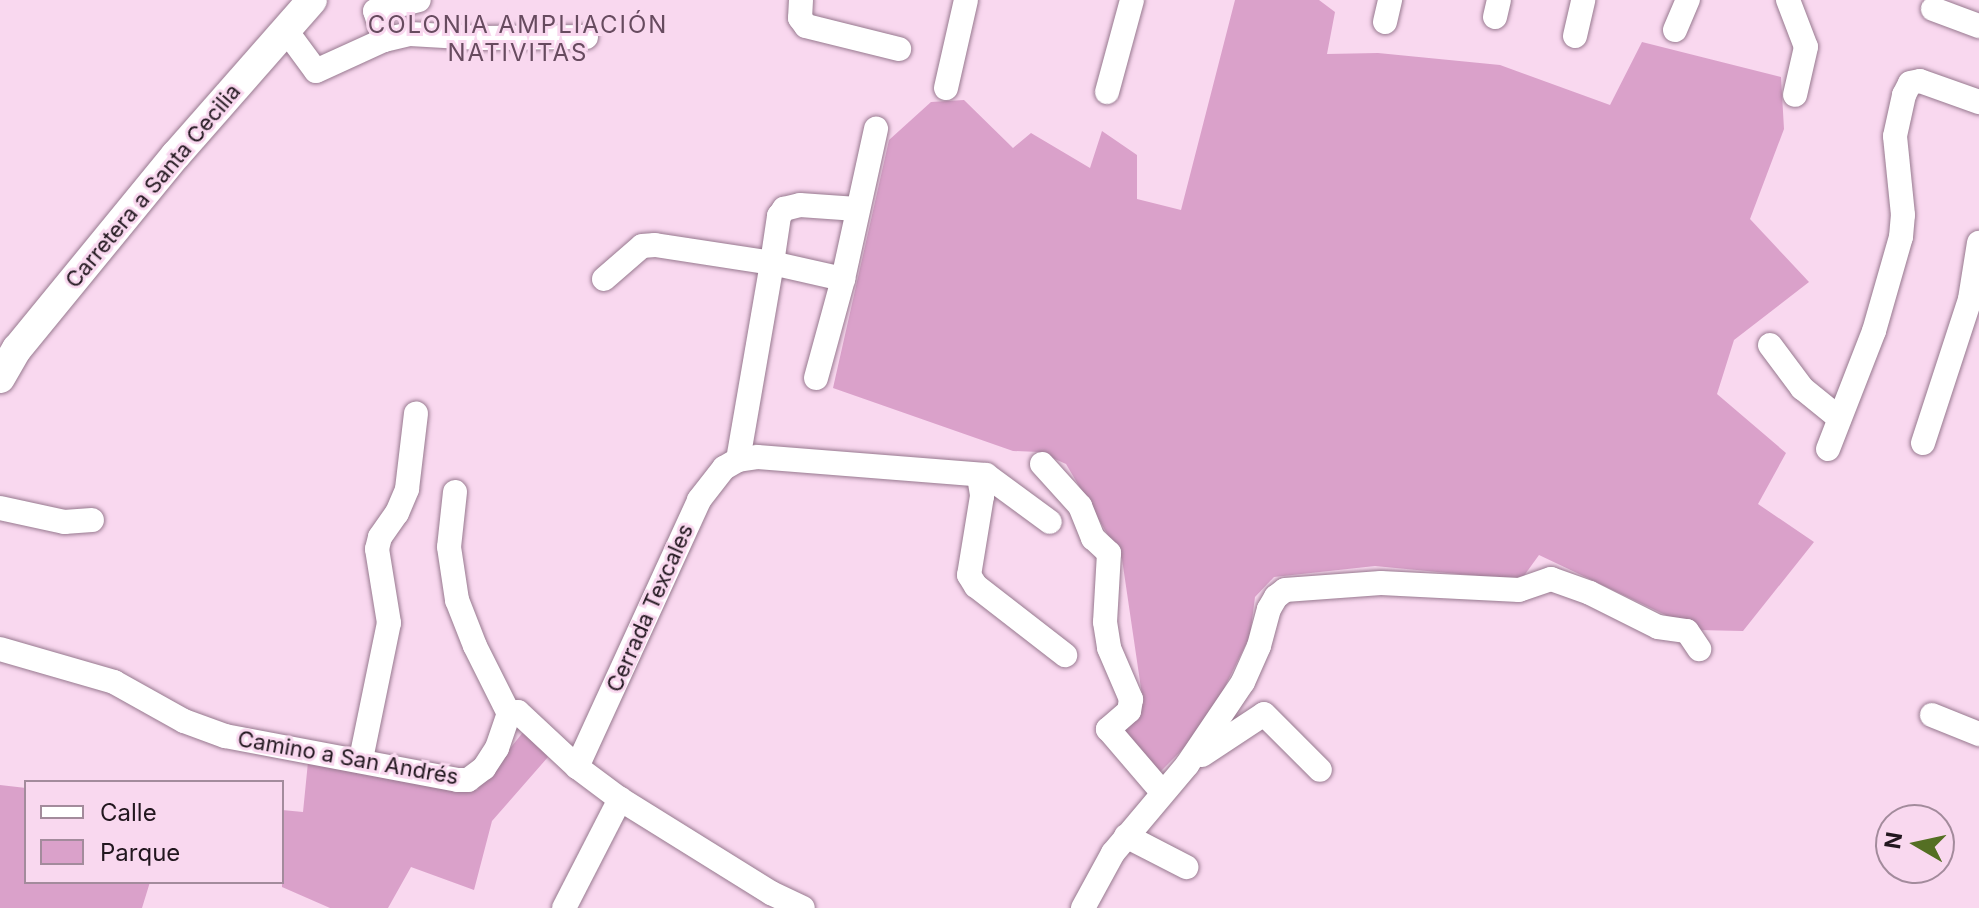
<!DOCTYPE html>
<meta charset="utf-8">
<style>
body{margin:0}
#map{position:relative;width:1979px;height:908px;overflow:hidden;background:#f9d8ef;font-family:Inter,sans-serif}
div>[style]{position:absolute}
.green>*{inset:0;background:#daa1ca}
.roads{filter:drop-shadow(0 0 2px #97798f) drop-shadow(0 0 2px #97798f)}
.minor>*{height:24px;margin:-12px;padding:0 12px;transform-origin:12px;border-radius:12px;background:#fff}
.major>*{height:30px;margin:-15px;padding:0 15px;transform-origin:15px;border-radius:15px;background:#fff}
span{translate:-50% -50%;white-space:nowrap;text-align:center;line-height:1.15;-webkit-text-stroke:6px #f9d8ef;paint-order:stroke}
.street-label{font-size:22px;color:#22171f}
.neighbourhood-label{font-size:24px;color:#674b5f;letter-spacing:2px}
.legend{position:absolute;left:24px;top:780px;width:260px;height:104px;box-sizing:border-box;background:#f9d8ef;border:2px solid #a38b9c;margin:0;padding:10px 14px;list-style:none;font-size:24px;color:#22171f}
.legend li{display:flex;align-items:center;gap:16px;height:40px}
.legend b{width:40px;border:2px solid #a38b9c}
.north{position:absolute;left:1875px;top:804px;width:80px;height:80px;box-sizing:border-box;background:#f9d8ef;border:2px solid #a38b9c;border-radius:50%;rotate:279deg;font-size:22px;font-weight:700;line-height:32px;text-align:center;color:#22171f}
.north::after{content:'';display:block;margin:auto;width:28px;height:36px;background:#546f23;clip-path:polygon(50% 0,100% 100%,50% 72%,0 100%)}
</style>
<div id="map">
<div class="green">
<div style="clip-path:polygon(1235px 0,1319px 0,1335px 12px,1327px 54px,1378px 53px,1500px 65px,1610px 105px,1642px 42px,1781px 77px,1784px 129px,1750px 219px,1809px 282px,1734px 340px,1717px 394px,1786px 453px,1758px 504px,1814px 542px,1743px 631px,1697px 630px,1539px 555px,1521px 580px,1375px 566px,1274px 577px,1255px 597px,1250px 636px,1205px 727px,1159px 773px,1124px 732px,1143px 702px,1122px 559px,1066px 464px,1039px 452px,1013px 451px,833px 388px,889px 140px,931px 102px,964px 100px,1013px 148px,1031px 133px,1090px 168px,1102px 131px,1137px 155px,1137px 199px,1181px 210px)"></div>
<div style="clip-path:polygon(524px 731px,548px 757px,492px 821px,474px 890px,411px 867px,388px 908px,330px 908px,282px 887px,282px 810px,303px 812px,308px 762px,477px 790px)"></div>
<div style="clip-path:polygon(0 785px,26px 788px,26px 882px,150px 882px,142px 908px,0 908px)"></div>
</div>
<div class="roads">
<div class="minor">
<div style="left:801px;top:0;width:18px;rotate:93deg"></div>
<div style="left:800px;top:18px;width:10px;rotate:53deg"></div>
<div style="left:806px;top:26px;width:96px;rotate:13.9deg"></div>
<div style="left:1788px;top:0;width:50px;rotate:69deg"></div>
<div style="left:1806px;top:47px;width:49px;rotate:102.9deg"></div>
<div style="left:1933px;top:9px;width:49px;rotate:20.3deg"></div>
<div style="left:1495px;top:17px;width:17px;rotate:-77deg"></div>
<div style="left:1385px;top:22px;width:23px;rotate:-77deg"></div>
<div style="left:285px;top:29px;width:52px;rotate:53.6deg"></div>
<div style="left:316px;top:71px;width:75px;rotate:-24.5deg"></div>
<div style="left:384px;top:40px;width:27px;rotate:-13deg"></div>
<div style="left:410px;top:34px;width:69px;rotate:3.3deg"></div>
<div style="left:479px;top:38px;width:107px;rotate:-0.5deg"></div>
<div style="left:1675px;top:30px;width:33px;rotate:-67deg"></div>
<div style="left:1575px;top:36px;width:37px;rotate:-77deg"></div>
<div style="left:384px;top:40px;width:30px;rotate:-107deg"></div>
<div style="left:375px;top:11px;width:45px;rotate:-14deg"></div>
<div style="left:946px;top:88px;width:90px;rotate:-77.2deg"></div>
<div style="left:1107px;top:92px;width:95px;rotate:-74.8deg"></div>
<div style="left:604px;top:279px;width:50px;rotate:-41deg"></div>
<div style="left:642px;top:246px;width:13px;rotate:-4deg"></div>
<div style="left:655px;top:245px;width:118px;rotate:8.7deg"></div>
<div style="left:772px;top:263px;width:48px;rotate:-81.5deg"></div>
<div style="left:779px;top:216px;width:9px;rotate:-54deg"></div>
<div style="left:784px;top:209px;width:16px;rotate:-14deg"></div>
<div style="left:800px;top:205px;width:57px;rotate:4deg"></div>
<div style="left:1770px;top:345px;width:54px;rotate:53.3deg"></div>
<div style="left:1802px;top:388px;width:48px;rotate:39deg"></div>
<div style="left:816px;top:378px;width:103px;rotate:-74.7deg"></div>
<div style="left:843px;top:279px;width:154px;rotate:-77.6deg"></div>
<div style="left:1923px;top:443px;width:151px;rotate:-71.9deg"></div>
<div style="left:1970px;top:299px;width:57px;rotate:-80.9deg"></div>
<div style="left:1828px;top:449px;width:127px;rotate:-68.7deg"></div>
<div style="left:1874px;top:331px;width:98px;rotate:-74deg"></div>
<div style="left:1901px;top:237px;width:22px;rotate:-85deg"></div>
<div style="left:1903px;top:215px;width:79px;rotate:-95.8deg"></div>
<div style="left:1895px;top:136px;width:42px;rotate:-77.6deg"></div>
<div style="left:1904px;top:95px;width:13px;rotate:-63deg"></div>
<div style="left:1910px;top:83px;width:10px;rotate:-11deg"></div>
<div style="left:1920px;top:81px;width:63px;rotate:19.6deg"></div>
<div style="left:738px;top:460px;width:200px;rotate:-80.2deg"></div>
<div style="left:772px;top:263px;width:73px;rotate:12.7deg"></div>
<div style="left:1042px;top:464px;width:57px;rotate:47.9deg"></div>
<div style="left:1080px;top:506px;width:35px;rotate:68deg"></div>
<div style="left:1093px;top:538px;width:22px;rotate:43deg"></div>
<div style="left:1109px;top:553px;width:69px;rotate:93.3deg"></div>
<div style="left:1105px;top:622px;width:26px;rotate:81deg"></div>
<div style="left:1109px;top:648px;width:56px;rotate:66.7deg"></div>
<div style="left:1131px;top:699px;width:12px;rotate:99deg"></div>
<div style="left:1129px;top:711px;width:28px;rotate:139deg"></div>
<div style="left:1108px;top:729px;width:83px;rotate:49.4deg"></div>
<div style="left:979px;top:476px;width:20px;rotate:81deg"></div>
<div style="left:982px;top:496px;width:80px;rotate:99.3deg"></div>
<div style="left:969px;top:575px;width:13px;rotate:58deg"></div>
<div style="left:976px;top:586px;width:113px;rotate:37.8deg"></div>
<div style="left:455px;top:492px;width:55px;rotate:96.2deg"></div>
<div style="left:449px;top:547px;width:54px;rotate:81.4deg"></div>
<div style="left:457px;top:600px;width:49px;rotate:68.6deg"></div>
<div style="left:475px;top:646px;width:76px;rotate:63.4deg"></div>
<div style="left:0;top:508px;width:66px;rotate:12.3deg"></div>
<div style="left:64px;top:522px;width:28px;rotate:-4deg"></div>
<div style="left:0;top:649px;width:119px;rotate:16.1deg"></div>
<div style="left:114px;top:682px;width:80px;rotate:29.1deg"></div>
<div style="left:184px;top:721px;width:44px;rotate:20.1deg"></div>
<div style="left:225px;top:736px;width:237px;rotate:10.7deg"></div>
<div style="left:458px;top:780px;width:10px"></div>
<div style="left:468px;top:780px;width:20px;rotate:-37deg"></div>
<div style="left:484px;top:768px;width:24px;rotate:-57deg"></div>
<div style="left:497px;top:748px;width:36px;rotate:-71deg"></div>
<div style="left:509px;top:714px;width:9px;rotate:-13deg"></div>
<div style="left:518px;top:712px;width:81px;rotate:43deg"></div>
<div style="left:577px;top:767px;width:54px;rotate:36.7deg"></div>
<div style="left:620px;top:799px;width:178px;rotate:31.9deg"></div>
<div style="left:771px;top:893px;width:35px;rotate:25deg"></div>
<div style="left:1932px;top:715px;width:51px;rotate:22deg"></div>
<div style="left:1202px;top:755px;width:74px;rotate:-33.5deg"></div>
<div style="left:1264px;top:714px;width:79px;rotate:45deg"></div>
<div style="left:361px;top:759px;width:139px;rotate:-78.4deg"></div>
<div style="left:389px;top:623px;width:75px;rotate:-99.2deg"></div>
<div style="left:377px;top:549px;width:12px;rotate:-76deg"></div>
<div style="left:380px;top:537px;width:29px;rotate:-55deg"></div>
<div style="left:397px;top:513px;width:26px;rotate:-67deg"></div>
<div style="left:407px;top:489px;width:76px;rotate:-83.2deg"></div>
<div style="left:577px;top:767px;width:294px;rotate:-65.4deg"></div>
<div style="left:699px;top:500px;width:41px;rotate:-52deg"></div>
<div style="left:724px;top:468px;width:16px;rotate:-30deg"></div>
<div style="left:738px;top:460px;width:19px;rotate:-9deg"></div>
<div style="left:757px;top:457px;width:230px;rotate:4.5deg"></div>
<div style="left:986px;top:475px;width:79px;rotate:36.3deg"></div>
<div style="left:1126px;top:836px;width:68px;rotate:27.3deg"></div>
<div style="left:564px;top:908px;width:123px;rotate:-62.8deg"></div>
<div style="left:1083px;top:908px;width:63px;rotate:-61.4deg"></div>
<div style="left:1113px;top:853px;width:115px;rotate:-49.9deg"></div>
<div style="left:1187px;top:765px;width:100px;rotate:-56deg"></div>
<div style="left:1243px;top:682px;width:39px;rotate:-66deg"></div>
<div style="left:1259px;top:646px;width:38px;rotate:-75deg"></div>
<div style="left:1269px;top:609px;width:14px;rotate:-60deg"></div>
<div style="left:1276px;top:597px;width:11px;rotate:-38deg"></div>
<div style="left:1285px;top:590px;width:96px;rotate:-4.2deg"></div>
<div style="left:1381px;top:583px;width:138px;rotate:2.9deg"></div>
<div style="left:1519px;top:590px;width:34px;rotate:-19deg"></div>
<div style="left:1551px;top:579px;width:41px;rotate:19.7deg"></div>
<div style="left:1590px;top:593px;width:76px;rotate:26.6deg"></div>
<div style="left:1658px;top:627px;width:29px;rotate:8deg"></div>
<div style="left:1687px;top:631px;width:22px;rotate:56deg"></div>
</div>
<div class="major">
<div style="left:0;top:378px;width:34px;rotate:-60deg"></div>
<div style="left:17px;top:349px;width:251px;rotate:-50.7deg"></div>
<div style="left:176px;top:155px;width:206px;rotate:-48.7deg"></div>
</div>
</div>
<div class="street-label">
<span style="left:153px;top:186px;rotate:-50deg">Carretera a Santa Cecilia</span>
<span style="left:650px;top:608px;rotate:-66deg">Cerrada Texcales</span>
<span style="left:348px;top:758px;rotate:10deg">Camino a San Andrés</span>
</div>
<div class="neighbourhood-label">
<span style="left:518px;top:39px">COLONIA AMPLIACIÓN<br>NATIVITAS</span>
</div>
<ul class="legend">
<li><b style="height:10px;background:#fff"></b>Calle</li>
<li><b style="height:22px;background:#daa1ca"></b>Parque</li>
</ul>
<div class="north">N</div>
</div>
